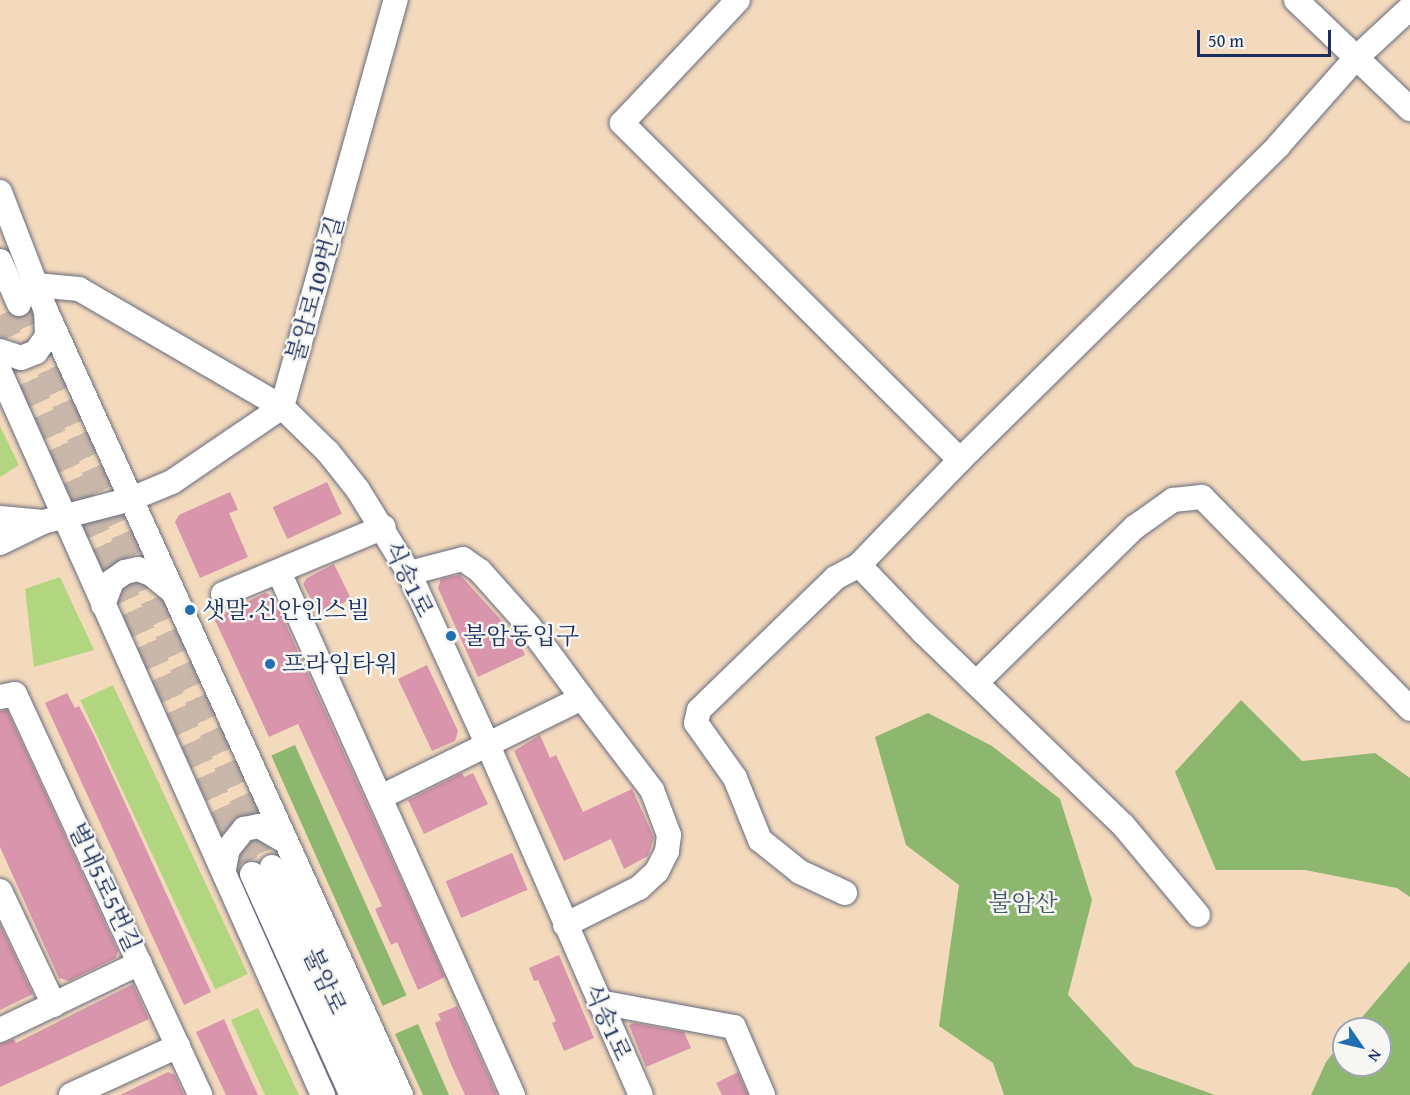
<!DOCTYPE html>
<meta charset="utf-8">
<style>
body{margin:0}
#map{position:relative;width:1410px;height:1095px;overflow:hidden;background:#f4dabd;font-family:"Gentium Book Plus","Noto Serif KR",serif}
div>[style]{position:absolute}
.green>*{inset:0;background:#b2d67f;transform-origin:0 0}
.forest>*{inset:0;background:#8db76e;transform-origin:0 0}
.building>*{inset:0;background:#d895ac;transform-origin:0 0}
.minor-tunnel>*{height:24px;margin-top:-12px;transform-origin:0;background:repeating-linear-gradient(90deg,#c9b8aa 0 24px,transparent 0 36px)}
.roads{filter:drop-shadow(0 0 2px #676b7f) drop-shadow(0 0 2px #676b7f)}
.minor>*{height:24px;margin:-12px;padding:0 12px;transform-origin:12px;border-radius:12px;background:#fff}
.dots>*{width:16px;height:16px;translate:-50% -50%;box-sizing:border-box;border:3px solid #f6f6f2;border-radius:50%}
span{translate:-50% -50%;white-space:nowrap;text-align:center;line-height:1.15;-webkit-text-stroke:5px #f6f6f2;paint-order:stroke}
.street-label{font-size:24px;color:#1b2f5e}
.poi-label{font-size:24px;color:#1b2f5e}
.left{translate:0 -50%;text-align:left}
.park-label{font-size:24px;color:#415966}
.north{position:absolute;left:1332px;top:1017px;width:60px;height:60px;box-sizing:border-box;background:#f6f6f2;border:2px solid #9ea6b7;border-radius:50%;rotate:124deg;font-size:16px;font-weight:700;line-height:24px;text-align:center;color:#1b2f5e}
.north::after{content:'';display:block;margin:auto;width:21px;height:27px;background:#1f6fb2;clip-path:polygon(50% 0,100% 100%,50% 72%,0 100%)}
.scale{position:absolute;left:1197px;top:30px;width:134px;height:27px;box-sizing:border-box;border:3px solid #1b2f5e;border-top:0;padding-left:8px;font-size:18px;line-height:21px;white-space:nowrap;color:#1b2f5e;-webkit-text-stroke:4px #f6f6f2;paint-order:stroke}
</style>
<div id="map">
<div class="green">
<div style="clip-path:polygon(0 426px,19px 465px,0 477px)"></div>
<div style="clip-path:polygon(60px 577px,94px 650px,34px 667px,25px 589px)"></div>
<div style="left:113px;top:685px;width:319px;height:36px;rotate:65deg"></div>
<div style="clip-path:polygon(258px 1008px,299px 1095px,265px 1095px,231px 1020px)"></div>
</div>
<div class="forest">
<div style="clip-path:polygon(1241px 700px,1302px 761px,1375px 753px,1410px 778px,1410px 897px,1397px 888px,1305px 870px,1216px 870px,1175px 772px)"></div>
<div style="clip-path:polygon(928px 713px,992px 746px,1060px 799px,1092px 900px,1068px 995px,1134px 1066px,1215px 1095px,1004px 1095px,993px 1063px,939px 1026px,959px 885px,906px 845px,875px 737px)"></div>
<div style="left:295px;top:745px;width:274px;height:26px;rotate:66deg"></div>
<div style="clip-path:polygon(1410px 961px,1410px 1095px,1311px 1095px,1326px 1062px,1344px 1039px,1344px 1065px,1380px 1065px,1380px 1029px,1352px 1029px)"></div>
<div style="clip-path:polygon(418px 1024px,449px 1095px,423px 1095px,395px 1034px)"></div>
</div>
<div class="building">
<div style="left:327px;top:482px;width:35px;height:60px;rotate:65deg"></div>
<div style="clip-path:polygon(230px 492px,238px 510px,229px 513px,248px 557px,200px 578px,175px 522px,179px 515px)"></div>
<div style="clip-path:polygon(334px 564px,351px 599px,319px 615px,303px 584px,307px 578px)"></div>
<div style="clip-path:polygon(460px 575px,502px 621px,509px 636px,515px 633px,525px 655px,478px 677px,438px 588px,441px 579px)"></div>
<div style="clip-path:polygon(265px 593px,273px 596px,445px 977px,418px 990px,397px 942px,391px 945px,375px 909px,382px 906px,298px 724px,269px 737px,214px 618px)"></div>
<div style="clip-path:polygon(427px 665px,458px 731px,455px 741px,432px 751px,398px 679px)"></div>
<div style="clip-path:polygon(67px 693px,75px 708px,79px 706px,95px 737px,211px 992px,184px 1005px,45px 703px)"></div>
<div style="clip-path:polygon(7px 710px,118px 951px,116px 958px,69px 981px,59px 978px,0 847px,0 711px)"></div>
<div style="clip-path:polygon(540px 735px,550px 758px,556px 755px,583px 812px,632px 789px,654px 837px,648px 856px,624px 869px,611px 839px,564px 861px,514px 751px)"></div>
<div style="clip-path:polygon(462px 773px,464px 777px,473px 773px,488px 804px,424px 834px,408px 800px)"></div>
<div style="left:512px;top:853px;width:40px;height:72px;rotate:67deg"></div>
<div style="clip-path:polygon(0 924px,33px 994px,0 1010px)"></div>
<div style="clip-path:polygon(559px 955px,594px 1038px,564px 1051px,552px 1023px,556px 1021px,538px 980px,534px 981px,529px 968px)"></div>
<div style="clip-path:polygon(133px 984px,149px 1019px,0 1087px,0 1044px,14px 1039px,16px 1043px)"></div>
<div style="clip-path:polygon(457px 1006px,477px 1050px,497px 1095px,465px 1095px,450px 1062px,435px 1023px,441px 1020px,438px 1014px)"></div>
<div style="clip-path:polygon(224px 1019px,240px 1056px,258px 1095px,226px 1095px,196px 1032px)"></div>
<div style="clip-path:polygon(634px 1023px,684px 1032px,691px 1048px,646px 1067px,629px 1025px)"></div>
<div style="clip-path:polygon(168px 1072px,175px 1075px,184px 1095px,120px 1095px)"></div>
<div style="clip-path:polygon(738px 1072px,748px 1095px,722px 1095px,716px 1083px)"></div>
</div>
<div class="minor-tunnel">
<div style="left:19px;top:304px;width:617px;rotate:65.8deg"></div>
<div style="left:0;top:315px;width:613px;rotate:65.73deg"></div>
</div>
<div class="roads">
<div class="minor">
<div style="left:738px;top:0;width:169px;rotate:133.3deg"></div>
<div style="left:622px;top:123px;width:477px;rotate:44.9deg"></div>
<div style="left:1296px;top:0;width:158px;rotate:43.7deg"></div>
<div style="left:0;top:192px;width:128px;rotate:68.9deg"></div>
<div style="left:46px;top:311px;width:861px;rotate:65.64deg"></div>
<div style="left:0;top:261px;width:47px;rotate:66.2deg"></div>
<div style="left:36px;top:285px;width:43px;rotate:5.3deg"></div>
<div style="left:79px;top:289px;width:235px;rotate:30.2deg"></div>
<div style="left:282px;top:407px;width:64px;rotate:44.4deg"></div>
<div style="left:328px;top:452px;width:48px;rotate:51.7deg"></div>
<div style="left:358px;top:490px;width:97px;rotate:58.4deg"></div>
<div style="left:409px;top:573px;width:187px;rotate:65.4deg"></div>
<div style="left:487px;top:743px;width:384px;rotate:66.4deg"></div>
<div style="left:0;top:351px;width:22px;rotate:18deg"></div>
<div style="left:21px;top:358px;width:16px;rotate:-22deg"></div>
<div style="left:36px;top:352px;width:19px;rotate:-55deg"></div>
<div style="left:47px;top:336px;width:23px;rotate:-92deg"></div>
<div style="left:0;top:372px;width:792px;rotate:65.93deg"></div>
<div style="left:0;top:518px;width:43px;rotate:5.3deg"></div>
<div style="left:0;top:543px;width:48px;rotate:-26deg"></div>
<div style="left:43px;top:522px;width:91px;rotate:-14.6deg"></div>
<div style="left:131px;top:499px;width:44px;rotate:-22.5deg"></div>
<div style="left:172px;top:482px;width:133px;rotate:-34.3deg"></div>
<div style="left:282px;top:407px;width:423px;rotate:-74.4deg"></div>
<div style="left:859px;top:565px;width:93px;rotate:46.3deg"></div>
<div style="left:923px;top:632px;width:278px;rotate:44deg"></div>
<div style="left:1123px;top:825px;width:117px;rotate:50.2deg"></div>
<div style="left:279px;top:572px;width:573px;rotate:65.9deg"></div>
<div style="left:223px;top:594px;width:174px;rotate:-22.6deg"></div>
<div style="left:103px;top:605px;width:26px;rotate:-69deg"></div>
<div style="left:112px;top:581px;width:16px;rotate:-35deg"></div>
<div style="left:125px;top:572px;width:13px;rotate:-13deg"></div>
<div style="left:138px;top:569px;width:14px;rotate:21deg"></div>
<div style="left:151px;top:574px;width:26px;rotate:39deg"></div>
<div style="left:976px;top:683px;width:223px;rotate:-44.5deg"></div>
<div style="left:1135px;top:527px;width:47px;rotate:-35.4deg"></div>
<div style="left:1173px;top:500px;width:29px;rotate:-6deg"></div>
<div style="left:1202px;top:497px;width:297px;rotate:45.5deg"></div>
<div style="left:0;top:697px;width:15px;rotate:-11deg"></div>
<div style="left:15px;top:694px;width:442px;rotate:65.2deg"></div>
<div style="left:381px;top:797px;width:224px;rotate:-26.2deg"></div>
<div style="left:582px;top:698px;width:89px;rotate:-126.4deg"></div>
<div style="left:529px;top:626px;width:74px;rotate:-131.7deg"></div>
<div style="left:480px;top:571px;width:21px;rotate:-145deg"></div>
<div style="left:463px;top:559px;width:56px;rotate:165.5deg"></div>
<div style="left:272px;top:867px;width:251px;rotate:65.3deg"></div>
<div style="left:224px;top:869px;width:20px;rotate:-79deg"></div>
<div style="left:228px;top:849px;width:26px;rotate:-51deg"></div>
<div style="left:244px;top:829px;width:15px;rotate:-11deg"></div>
<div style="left:259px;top:826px;width:30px;rotate:30deg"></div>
<div style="left:252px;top:874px;width:243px;rotate:65.7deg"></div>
<div style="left:0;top:891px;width:126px;rotate:64.7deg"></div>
<div style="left:845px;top:893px;width:50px;rotate:-155deg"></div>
<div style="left:800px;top:872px;width:51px;rotate:-141.3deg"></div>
<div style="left:760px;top:840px;width:67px;rotate:-112deg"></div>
<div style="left:735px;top:778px;width:67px;rotate:-125.3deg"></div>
<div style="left:696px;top:723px;width:13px;rotate:-77deg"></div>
<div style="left:699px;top:710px;width:190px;rotate:-44.1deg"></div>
<div style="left:835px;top:578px;width:27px;rotate:-28deg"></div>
<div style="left:859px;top:565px;width:146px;rotate:-46.1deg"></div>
<div style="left:960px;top:460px;width:447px;rotate:-44.6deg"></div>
<div style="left:1278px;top:146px;width:116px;rotate:-48.5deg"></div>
<div style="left:1355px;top:59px;width:75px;rotate:-42.8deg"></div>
<div style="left:565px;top:925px;width:83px;rotate:-26.6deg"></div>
<div style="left:639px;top:888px;width:25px;rotate:-43deg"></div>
<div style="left:657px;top:871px;width:22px;rotate:-63deg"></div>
<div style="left:667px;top:851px;width:16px;rotate:-83deg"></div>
<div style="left:669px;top:835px;width:48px;rotate:-110.7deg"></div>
<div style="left:652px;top:790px;width:116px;rotate:-127.3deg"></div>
<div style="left:599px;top:1002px;width:137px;rotate:10.5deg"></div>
<div style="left:734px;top:1027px;width:74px;rotate:66.9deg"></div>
<div style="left:0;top:1030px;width:155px;rotate:-25.6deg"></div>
<div style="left:71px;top:1095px;width:118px;rotate:-24.6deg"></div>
</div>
</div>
<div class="dots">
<div style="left:190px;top:610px;background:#1f6fb2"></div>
<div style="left:451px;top:636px;background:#1f6fb2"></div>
<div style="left:270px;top:664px;background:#1f6fb2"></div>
</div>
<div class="street-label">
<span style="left:315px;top:289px;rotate:-74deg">불암로109번길</span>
<span style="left:409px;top:579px;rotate:64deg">식송1로</span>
<span style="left:105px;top:887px;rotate:65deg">별내5로5번길</span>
<span style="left:325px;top:981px;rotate:65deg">불암로</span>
<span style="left:608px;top:1022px;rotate:66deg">식송1로</span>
</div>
<div class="poi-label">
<span class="left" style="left:202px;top:610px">샛말.신안인스빌</span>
<span class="left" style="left:463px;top:636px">불암동입구</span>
<span class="left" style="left:282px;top:664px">프라임타워</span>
</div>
<div class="park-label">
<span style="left:1023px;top:903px">불암산</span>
</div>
<div class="north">N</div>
<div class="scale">50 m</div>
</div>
